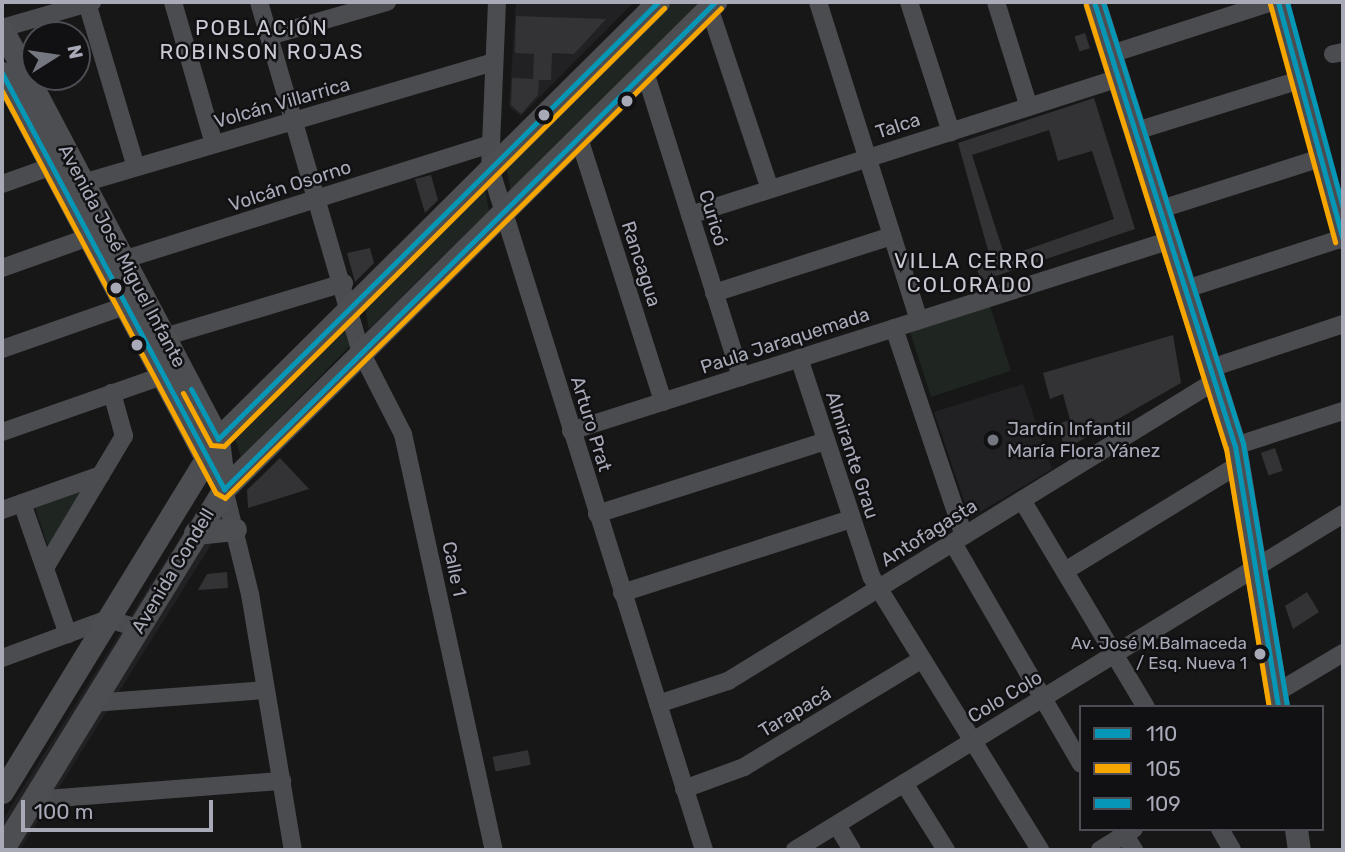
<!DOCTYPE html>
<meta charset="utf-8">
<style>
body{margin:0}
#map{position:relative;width:1345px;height:852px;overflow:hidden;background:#171717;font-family:Rubik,sans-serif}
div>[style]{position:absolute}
.built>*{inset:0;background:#212123}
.green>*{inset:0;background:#1f2621;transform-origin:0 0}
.building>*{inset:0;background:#333335;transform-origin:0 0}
.minor>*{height:18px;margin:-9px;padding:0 9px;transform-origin:9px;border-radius:9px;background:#4b4c50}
.major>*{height:23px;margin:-11.5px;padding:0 11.5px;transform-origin:11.5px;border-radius:11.5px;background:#4d4e52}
.bus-1>*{height:5px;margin:-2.5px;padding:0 2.5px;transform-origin:2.5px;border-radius:2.5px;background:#0697b7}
.bus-2>*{height:5px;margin:-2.5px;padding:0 2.5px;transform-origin:2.5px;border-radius:2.5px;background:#f7a600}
.bus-3>*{height:5px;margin:-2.5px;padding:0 2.5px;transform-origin:2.5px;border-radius:2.5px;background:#0697b7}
.dots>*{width:19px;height:19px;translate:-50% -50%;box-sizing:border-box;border:4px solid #111113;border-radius:50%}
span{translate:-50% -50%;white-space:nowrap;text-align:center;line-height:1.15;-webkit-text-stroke:5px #111113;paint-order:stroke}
.bus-label{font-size:17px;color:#a8aab8}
.right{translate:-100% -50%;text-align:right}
.street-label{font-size:19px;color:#a8aab8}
.poi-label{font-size:19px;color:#a8aab8}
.left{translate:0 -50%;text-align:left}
.neighbourhood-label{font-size:21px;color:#c9cad4;letter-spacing:2px}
.frame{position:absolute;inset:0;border:4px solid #a8aab8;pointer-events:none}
.legend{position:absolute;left:1079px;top:705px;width:245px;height:126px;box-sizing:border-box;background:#111113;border:2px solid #4d4e55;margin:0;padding:9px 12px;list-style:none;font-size:21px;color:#a8aab8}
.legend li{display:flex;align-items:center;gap:14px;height:35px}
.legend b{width:35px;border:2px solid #4d4e55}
.north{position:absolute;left:21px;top:21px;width:70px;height:70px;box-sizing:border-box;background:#111113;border:2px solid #4d4e55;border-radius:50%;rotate:78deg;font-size:19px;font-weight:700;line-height:28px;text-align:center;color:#a8aab8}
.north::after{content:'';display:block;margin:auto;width:24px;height:32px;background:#757780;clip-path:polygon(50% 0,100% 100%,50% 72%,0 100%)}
.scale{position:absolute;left:21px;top:800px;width:192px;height:32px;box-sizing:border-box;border:4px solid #a8aab8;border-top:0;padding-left:9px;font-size:21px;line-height:24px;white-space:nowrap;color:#a8aab8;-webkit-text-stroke:5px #111113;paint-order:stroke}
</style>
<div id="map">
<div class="built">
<div style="clip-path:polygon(516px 2px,634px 2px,521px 116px,509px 107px)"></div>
<div style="clip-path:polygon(1023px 384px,1052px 469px,970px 518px,934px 412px)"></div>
<div style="clip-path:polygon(212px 487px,224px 524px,20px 850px,2px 850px,2px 821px)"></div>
</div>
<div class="green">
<div style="clip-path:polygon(673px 2px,702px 2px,511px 193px,506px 165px)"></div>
<div style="clip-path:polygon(485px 189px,489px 211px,369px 329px,365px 308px)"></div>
<div style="left:990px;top:306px;width:68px;height:84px;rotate:72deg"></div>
<div style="clip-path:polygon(345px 330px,350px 346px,241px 457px,235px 439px)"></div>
<div style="clip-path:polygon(84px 486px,49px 550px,34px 504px)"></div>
</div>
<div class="building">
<div style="clip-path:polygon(516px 16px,606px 19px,574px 54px,552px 53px,551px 80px,539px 80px,538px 95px,521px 114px,511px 105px,512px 78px,533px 79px,534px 54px,515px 53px)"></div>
<div style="left:1085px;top:33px;width:16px;height:11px;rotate:72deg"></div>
<div style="clip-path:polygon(evenodd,1094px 98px,1135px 229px,981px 281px,976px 266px,991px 261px,958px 143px,1094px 98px,1049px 130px,1058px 161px,1092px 151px,1114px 219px,1005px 257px,972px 155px,1049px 130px)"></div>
<div style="clip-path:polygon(431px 175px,438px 200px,425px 213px,415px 179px)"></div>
<div style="clip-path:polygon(370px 248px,374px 263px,355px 282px,347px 253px)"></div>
<div style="clip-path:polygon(1173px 335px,1181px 383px,1076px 443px,1063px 442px,1057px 424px,1070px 420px,1063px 394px,1050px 399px,1043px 373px)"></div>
<div style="left:1275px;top:448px;width:24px;height:15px;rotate:71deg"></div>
<div style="clip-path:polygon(280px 458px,309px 489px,248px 508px,247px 490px)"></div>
<div style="clip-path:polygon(227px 572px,228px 588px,198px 590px,207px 574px)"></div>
<div style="clip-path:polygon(1307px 592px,1319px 612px,1293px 629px,1285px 606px)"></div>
<div style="left:528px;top:750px;width:15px;height:36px;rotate:79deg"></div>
</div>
<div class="minor">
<div style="left:173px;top:2px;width:148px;rotate:73.9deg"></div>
<div style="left:259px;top:2px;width:365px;rotate:73.8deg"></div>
<div style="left:361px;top:352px;width:92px;rotate:62.9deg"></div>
<div style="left:403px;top:434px;width:426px;rotate:77.7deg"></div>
<div style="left:497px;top:2px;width:166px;rotate:92.4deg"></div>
<div style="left:490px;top:168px;width:715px;rotate:72.58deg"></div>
<div style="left:818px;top:2px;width:334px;rotate:72.4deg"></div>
<div style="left:909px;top:2px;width:137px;rotate:72.1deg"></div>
<div style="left:996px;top:2px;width:110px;rotate:72.6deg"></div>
<div style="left:1278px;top:2px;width:247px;rotate:74.7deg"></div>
<div style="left:87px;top:3px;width:171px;rotate:73.4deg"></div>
<div style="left:709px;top:7px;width:192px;rotate:71.5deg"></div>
<div style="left:2px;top:28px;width:94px;rotate:-16.1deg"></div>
<div style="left:269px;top:36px;width:123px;rotate:-16.1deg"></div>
<div style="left:1111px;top:54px;width:169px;rotate:-17.9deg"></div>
<div style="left:1333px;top:54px;width:10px;rotate:-11deg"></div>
<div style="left:645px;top:72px;width:320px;rotate:72.5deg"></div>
<div style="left:1136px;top:131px;width:172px;rotate:-17.3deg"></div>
<div style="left:579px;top:138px;width:277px;rotate:72.3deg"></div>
<div style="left:83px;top:183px;width:427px;rotate:-16.4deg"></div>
<div style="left:2px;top:184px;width:63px;rotate:-19.6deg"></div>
<div style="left:1161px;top:209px;width:168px;rotate:-17.7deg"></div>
<div style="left:690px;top:215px;width:450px;rotate:-17.7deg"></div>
<div style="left:113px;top:263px;width:395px;rotate:-17.5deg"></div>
<div style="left:2px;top:268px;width:92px;rotate:-19.6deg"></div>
<div style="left:1186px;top:289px;width:165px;rotate:-18deg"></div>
<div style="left:714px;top:293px;width:187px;rotate:-17.8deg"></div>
<div style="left:894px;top:328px;width:219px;rotate:71.4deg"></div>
<div style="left:164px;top:337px;width:188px;rotate:-16.7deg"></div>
<div style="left:2px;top:349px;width:130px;rotate:-19.3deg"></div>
<div style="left:799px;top:358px;width:230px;rotate:71.7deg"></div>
<div style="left:871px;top:576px;width:322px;rotate:58.3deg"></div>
<div style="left:1211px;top:368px;width:139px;rotate:-18.4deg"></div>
<div style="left:571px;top:431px;width:630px;rotate:-17.66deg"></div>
<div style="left:2px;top:432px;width:181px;rotate:-19.3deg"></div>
<div style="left:1235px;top:446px;width:114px;rotate:-18deg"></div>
<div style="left:224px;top:489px;width:108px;rotate:76.1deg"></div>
<div style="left:250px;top:594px;width:260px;rotate:80.5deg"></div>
<div style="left:1022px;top:500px;width:241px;rotate:59.1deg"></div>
<div style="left:22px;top:503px;width:139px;rotate:70.7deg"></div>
<div style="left:2px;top:510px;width:105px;rotate:-19.5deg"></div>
<div style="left:597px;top:514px;width:240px;rotate:-17.7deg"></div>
<div style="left:953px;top:543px;width:255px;rotate:59.9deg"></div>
<div style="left:45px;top:568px;width:154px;rotate:-59.1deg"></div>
<div style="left:124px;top:436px;width:45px;rotate:-105.6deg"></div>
<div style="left:1065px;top:571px;width:203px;rotate:-31.5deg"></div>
<div style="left:622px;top:593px;width:241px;rotate:-17.9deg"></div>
<div style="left:2px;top:658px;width:113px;rotate:-20.2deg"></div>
<div style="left:108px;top:619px;width:31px;rotate:17deg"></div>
<div style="left:1276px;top:693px;width:78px;rotate:-30.8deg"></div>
<div style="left:92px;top:703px;width:174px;rotate:-4.3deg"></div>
<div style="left:658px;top:704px;width:74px;rotate:-18.2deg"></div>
<div style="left:728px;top:681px;width:572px;rotate:-31.63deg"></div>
<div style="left:904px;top:783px;width:79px;rotate:57.9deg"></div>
<div style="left:684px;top:789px;width:64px;rotate:-20.1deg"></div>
<div style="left:744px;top:767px;width:208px;rotate:-31.2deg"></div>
<div style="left:33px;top:800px;width:250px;rotate:-4.4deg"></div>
<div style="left:837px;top:825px;width:29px;rotate:59deg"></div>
<div style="left:1121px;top:829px;width:25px;rotate:58deg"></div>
<div style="left:1220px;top:829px;width:24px;rotate:60deg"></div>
<div style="left:795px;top:850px;width:643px;rotate:-31.51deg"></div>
<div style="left:1100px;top:850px;width:40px;rotate:-32deg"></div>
</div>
<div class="major">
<div style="left:1094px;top:2px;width:466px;rotate:72.4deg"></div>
<div style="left:1235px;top:446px;width:265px;rotate:80.6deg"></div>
<div style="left:2px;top:29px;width:463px;rotate:62.2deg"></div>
<div style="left:218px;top:439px;width:50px;rotate:83.2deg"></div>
<div style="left:2px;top:73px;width:447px;rotate:62.1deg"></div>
<div style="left:195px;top:533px;width:40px;rotate:-5.7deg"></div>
<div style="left:2px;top:792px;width:414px;rotate:-58.5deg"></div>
<div style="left:218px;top:439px;width:620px;rotate:-44.8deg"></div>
<div style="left:1296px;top:829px;width:21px;rotate:82deg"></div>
<div style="left:2px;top:850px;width:424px;rotate:-58.4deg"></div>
<div style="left:224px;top:489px;width:692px;rotate:-44.77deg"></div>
</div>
<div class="bus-1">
<div style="left:1094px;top:2px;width:466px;rotate:72.4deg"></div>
<div style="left:1235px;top:446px;width:265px;rotate:80.6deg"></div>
<div style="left:1278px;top:2px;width:247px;rotate:74.7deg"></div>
<div style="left:2px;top:73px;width:472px;rotate:61.9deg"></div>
<div style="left:224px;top:489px;width:692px;rotate:-44.77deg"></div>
<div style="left:191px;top:389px;width:57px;rotate:61.6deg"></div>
<div style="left:218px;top:439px;width:620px;rotate:-44.8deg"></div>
</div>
<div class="bus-2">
<div style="left:1270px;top:4px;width:247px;rotate:74.7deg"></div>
<div style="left:1086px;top:5px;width:465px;rotate:72.5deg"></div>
<div style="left:1226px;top:448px;width:263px;rotate:80.6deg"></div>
<div style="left:2px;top:91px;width:455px;rotate:62deg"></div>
<div style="left:216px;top:493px;width:10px;rotate:29deg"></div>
<div style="left:225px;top:498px;width:697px;rotate:-44.65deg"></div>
<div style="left:183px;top:393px;width:59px;rotate:61.7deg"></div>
<div style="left:211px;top:445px;width:13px;rotate:4deg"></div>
<div style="left:224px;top:446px;width:621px;rotate:-44.87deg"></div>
</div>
<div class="bus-3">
<div style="left:1103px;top:2px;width:463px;rotate:72.4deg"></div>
<div style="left:1243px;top:443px;width:267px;rotate:80.5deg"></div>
<div style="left:1287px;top:2px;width:213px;rotate:74.8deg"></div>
</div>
<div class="dots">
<div style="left:627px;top:101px;background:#a8aab8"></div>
<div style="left:544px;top:115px;background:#a8aab8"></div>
<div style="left:116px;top:288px;background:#a8aab8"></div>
<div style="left:137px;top:345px;background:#a8aab8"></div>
<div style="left:993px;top:440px;background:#757780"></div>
<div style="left:1260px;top:654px;background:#a8aab8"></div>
</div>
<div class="bus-label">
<span class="right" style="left:1247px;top:654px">Av. José M.Balmaceda<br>/ Esq. Nueva 1</span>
</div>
<div class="street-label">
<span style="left:282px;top:103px;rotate:-16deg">Volcán Villarrica</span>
<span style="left:898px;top:126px;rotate:-18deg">Talca</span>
<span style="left:290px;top:186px;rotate:-18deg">Volcán Osorno</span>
<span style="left:713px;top:218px;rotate:73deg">Curicó</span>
<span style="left:122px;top:256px;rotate:62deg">Avenida José Miguel Infante</span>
<span style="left:641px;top:264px;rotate:72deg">Rancagua</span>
<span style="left:785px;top:341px;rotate:-18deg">Paula Jaraquemada</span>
<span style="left:591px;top:424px;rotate:73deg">Arturo Prat</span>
<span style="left:852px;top:455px;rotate:72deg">Almirante Grau</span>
<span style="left:929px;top:533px;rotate:-32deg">Antofagasta</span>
<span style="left:454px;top:569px;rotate:78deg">Calle 1</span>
<span style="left:173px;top:571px;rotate:-59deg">Avenida Condell</span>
<span style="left:1005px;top:697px;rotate:-31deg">Colo Colo</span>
<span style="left:795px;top:712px;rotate:-31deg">Tarapacá</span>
</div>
<div class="poi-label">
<span class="left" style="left:1007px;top:440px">Jardín Infantil<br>María Flora Yánez</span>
</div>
<div class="neighbourhood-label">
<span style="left:262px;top:40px">POBLACIÓN<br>ROBINSON ROJAS</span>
<span style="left:970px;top:273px">VILLA CERRO<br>COLORADO</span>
</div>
<div class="frame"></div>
<ul class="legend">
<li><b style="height:9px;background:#0697b7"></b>110</li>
<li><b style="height:9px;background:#f7a600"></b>105</li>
<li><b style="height:9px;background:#0697b7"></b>109</li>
</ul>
<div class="north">N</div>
<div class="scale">100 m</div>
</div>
